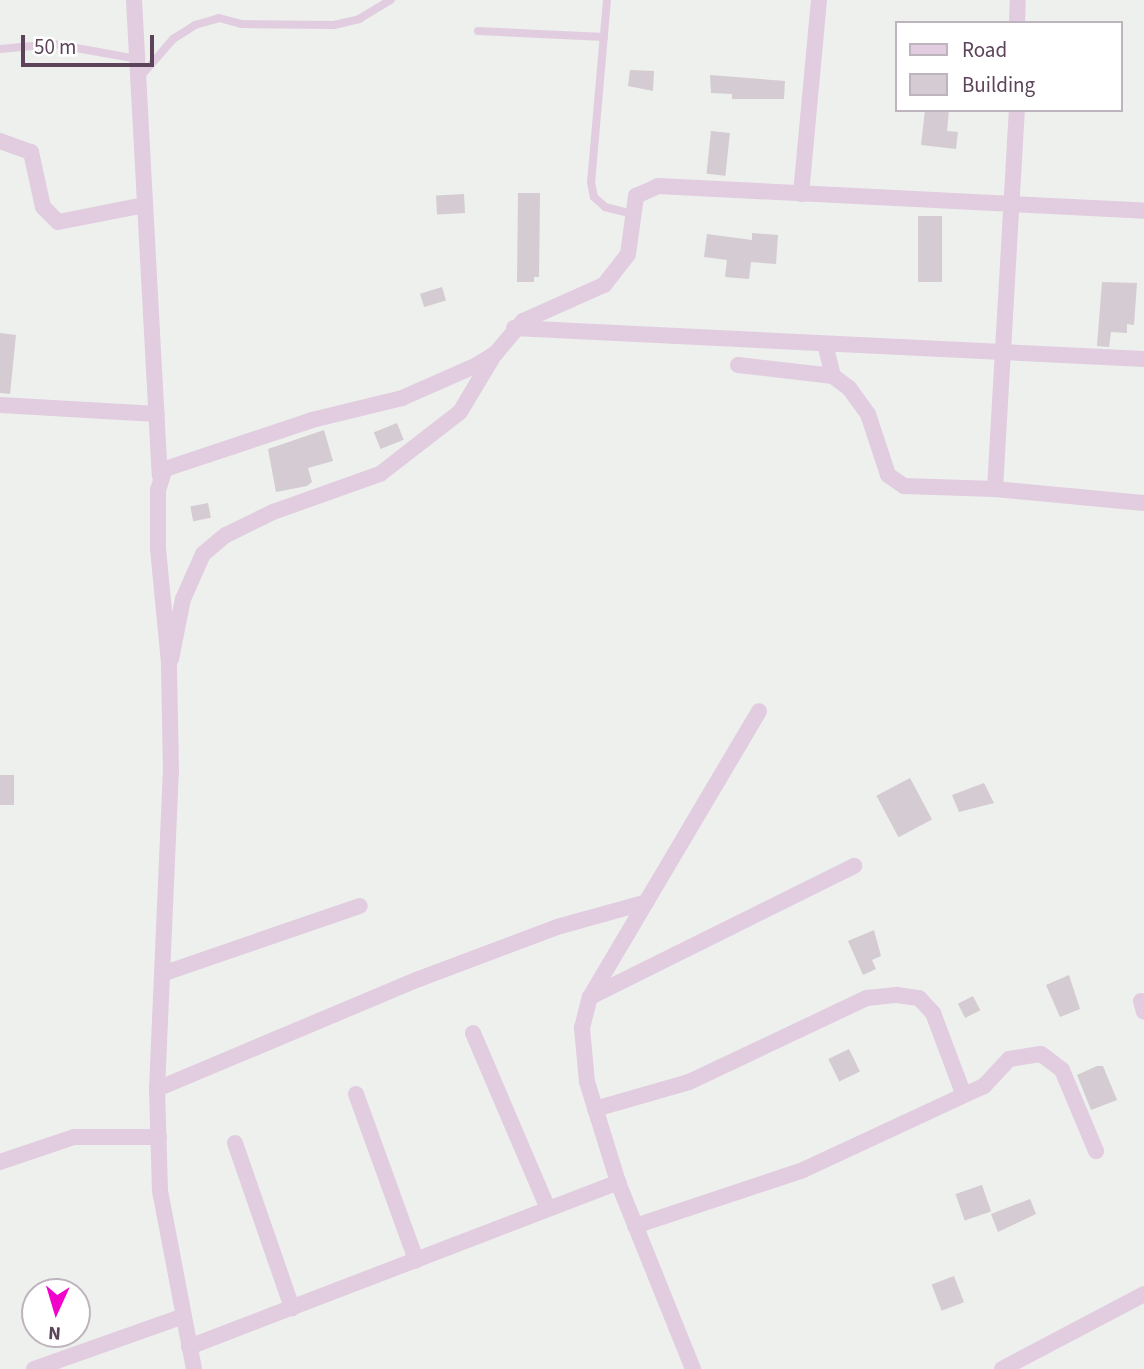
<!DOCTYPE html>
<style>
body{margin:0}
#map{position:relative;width:1144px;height:1369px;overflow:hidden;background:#edf0ec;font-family:"Source Sans 3",sans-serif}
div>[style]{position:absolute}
.building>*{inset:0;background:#d5cbd2;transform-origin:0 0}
.service>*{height:8px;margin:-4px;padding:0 4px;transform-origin:4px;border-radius:4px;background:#e1cce0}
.minor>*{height:16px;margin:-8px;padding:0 8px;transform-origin:8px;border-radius:8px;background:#e1cce0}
span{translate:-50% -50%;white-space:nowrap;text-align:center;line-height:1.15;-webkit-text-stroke:6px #fff;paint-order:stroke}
.legend{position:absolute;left:895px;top:21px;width:228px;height:91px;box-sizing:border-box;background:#fff;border:2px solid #beb4bd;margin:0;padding:9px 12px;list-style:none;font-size:21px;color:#5c435a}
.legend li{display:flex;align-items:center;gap:14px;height:35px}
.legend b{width:35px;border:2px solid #beb4bd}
.north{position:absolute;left:21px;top:1278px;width:70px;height:70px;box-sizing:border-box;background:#fff;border:2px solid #beb4bd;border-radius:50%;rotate:184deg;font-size:19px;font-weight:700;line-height:28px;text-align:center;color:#5c435a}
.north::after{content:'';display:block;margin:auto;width:24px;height:32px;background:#f203ca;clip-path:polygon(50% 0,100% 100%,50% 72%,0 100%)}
.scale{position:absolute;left:21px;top:35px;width:133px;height:32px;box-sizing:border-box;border:4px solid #5c435a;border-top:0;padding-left:9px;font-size:21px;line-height:24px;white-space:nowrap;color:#5c435a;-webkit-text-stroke:5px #fff;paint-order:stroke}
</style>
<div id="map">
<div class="building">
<div style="clip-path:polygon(630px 70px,654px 71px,653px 91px,628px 86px)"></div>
<div style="clip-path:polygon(710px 75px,785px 81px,784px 99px,732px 99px,732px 94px,711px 93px)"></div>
<div style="clip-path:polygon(925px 110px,949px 110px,947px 131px,958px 132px,956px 149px,921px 145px)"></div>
<div style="left:711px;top:131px;width:19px;height:43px;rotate:6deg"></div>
<div style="clip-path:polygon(518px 193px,540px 193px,539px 277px,534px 277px,534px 282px,517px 282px)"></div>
<div style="left:464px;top:194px;width:19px;height:28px;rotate:87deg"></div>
<div style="left:918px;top:216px;width:24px;height:66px"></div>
<div style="clip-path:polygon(752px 233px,778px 235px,776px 264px,751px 262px,749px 279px,725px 277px,727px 260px,704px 257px,707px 234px,752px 240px)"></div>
<div style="clip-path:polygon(1102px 282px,1137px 283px,1134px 325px,1127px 324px,1127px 333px,1111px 332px,1109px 347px,1097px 346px)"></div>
<div style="left:442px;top:287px;width:14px;height:23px;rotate:73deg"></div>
<div style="clip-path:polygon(0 333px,16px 335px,10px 394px,0 393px)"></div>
<div style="left:397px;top:423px;width:18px;height:25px;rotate:68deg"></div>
<div style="clip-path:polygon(324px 430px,333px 461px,308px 468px,312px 482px,307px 486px,276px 492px,268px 449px)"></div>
<div style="left:208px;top:503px;width:15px;height:18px;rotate:79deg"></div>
<div style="left:0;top:775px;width:14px;height:30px"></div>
<div style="left:910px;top:778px;width:47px;height:38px;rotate:62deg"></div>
<div style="clip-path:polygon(984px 783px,994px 803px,959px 812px,952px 795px)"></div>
<div style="clip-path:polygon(874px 930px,881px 956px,872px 960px,876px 969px,863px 975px,848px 941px)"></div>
<div style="clip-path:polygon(1069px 975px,1080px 1009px,1060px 1017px,1046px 985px)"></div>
<div style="left:973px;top:996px;width:16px;height:17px;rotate:63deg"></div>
<div style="left:849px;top:1049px;width:25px;height:23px;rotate:64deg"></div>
<div style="clip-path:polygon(1097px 1066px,1103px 1066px,1117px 1100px,1091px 1110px,1077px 1075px)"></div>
<div style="left:982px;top:1185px;width:28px;height:28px;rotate:71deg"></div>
<div style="clip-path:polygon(1030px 1199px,1036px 1214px,998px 1232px,991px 1214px)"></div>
<div style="left:954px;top:1276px;width:28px;height:24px;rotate:69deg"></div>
</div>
<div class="service">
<div style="left:607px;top:0;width:183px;rotate:95deg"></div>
<div style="left:591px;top:182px;width:15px;rotate:79deg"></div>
<div style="left:594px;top:197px;width:15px;rotate:42deg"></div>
<div style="left:605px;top:207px;width:29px;rotate:14deg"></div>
<div style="left:478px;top:31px;width:126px;rotate:2.7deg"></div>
<div style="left:0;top:49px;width:54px;rotate:-5.3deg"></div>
<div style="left:54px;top:44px;width:84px;rotate:10.2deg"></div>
<div style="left:140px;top:77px;width:50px;rotate:-49deg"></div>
<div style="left:173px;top:39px;width:26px;rotate:-32deg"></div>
<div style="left:195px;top:25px;width:25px;rotate:-16deg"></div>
<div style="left:219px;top:18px;width:23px;rotate:15deg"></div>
<div style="left:241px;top:24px;width:93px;rotate:0.6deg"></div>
<div style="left:334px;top:25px;width:26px;rotate:-13deg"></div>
<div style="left:359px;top:19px;width:37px;rotate:-31deg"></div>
</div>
<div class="minor">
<div style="left:134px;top:0;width:476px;rotate:86.9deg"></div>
<div style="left:1017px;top:23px;width:23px;rotate:-88deg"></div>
<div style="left:0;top:141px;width:33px;rotate:20deg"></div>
<div style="left:31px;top:152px;width:56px;rotate:77.7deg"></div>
<div style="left:43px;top:207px;width:21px;rotate:45deg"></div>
<div style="left:58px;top:222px;width:89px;rotate:-11.1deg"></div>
<div style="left:801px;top:194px;width:195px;rotate:-84.7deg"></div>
<div style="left:514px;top:328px;width:631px;rotate:2.82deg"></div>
<div style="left:825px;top:344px;width:33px;rotate:76deg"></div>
<div style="left:738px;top:365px;width:96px;rotate:6.6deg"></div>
<div style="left:833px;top:376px;width:20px;rotate:37deg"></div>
<div style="left:849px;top:388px;width:32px;rotate:54deg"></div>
<div style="left:868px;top:414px;width:64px;rotate:71.8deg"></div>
<div style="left:888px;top:475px;width:19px;rotate:35deg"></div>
<div style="left:904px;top:486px;width:91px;rotate:1.9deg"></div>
<div style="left:995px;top:489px;width:150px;rotate:5.4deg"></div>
<div style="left:0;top:405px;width:157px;rotate:3.3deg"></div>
<div style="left:995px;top:489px;width:380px;rotate:-86.7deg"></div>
<div style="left:171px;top:659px;width:61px;rotate:-78.7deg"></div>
<div style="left:183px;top:599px;width:49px;rotate:-66deg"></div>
<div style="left:203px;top:554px;width:30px;rotate:-40deg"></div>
<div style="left:226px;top:535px;width:52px;rotate:-26.1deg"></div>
<div style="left:273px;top:512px;width:114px;rotate:-19.6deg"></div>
<div style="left:380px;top:474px;width:101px;rotate:-37.8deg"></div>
<div style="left:460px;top:412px;width:66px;rotate:-59.2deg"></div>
<div style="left:162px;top:974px;width:209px;rotate:-19deg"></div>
<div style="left:590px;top:997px;width:295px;rotate:-26.4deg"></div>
<div style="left:1141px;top:1001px;width:11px;rotate:75deg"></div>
<div style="left:473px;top:1033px;width:191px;rotate:66.9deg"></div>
<div style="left:157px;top:1089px;width:284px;rotate:-22.8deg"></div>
<div style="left:419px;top:979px;width:147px;rotate:-20.6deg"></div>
<div style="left:557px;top:927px;width:93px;rotate:-15.5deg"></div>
<div style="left:356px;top:1094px;width:177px;rotate:70.1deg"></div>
<div style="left:595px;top:1109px;width:98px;rotate:-16deg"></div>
<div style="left:689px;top:1082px;width:197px;rotate:-25.3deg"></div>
<div style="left:867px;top:998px;width:30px;rotate:-6deg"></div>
<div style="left:897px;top:995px;width:22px;rotate:8deg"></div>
<div style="left:919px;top:998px;width:21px;rotate:47deg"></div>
<div style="left:933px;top:1013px;width:85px;rotate:69.4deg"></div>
<div style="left:235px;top:1143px;width:175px;rotate:70.9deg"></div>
<div style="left:0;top:1162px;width:78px;rotate:-18.7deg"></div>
<div style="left:74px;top:1137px;width:85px"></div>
<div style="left:635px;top:1226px;width:177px;rotate:-18.4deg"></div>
<div style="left:803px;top:1170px;width:200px;rotate:-24.9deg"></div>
<div style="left:984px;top:1086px;width:37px;rotate:-47deg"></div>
<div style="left:1009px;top:1059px;width:32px;rotate:-9deg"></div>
<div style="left:1041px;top:1054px;width:26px;rotate:37deg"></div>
<div style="left:1062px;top:1070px;width:88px;rotate:67.2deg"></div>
<div style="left:189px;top:1347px;width:460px;rotate:-21deg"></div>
<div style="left:34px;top:1369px;width:156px;rotate:-19.5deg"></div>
<div style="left:194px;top:1369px;width:181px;rotate:-100.8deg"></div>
<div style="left:160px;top:1191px;width:102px;rotate:-91.7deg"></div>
<div style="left:157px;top:1089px;width:317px;rotate:-87.5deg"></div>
<div style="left:171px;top:772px;width:109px;rotate:-91.1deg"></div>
<div style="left:169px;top:663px;width:116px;rotate:-95.5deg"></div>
<div style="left:158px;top:548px;width:58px;rotate:-90deg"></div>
<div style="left:158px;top:490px;width:22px;rotate:-72deg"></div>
<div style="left:165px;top:469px;width:155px;rotate:-18.4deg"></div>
<div style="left:312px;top:420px;width:93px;rotate:-13.7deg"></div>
<div style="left:402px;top:398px;width:82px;rotate:-23.7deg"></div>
<div style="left:477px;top:365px;width:22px;rotate:-32deg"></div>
<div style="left:496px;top:353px;width:42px;rotate:-49.8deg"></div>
<div style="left:523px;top:321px;width:89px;rotate:-24deg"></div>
<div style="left:604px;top:285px;width:39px;rotate:-52deg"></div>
<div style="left:628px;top:254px;width:59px;rotate:-82.1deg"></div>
<div style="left:636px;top:196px;width:24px;rotate:-24deg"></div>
<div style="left:658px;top:186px;width:487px;rotate:2.9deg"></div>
<div style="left:693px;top:1369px;width:201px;rotate:-111.9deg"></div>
<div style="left:618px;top:1182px;width:105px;rotate:-107.2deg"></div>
<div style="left:587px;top:1082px;width:54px;rotate:-95.3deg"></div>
<div style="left:582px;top:1028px;width:32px;rotate:-76deg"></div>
<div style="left:590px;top:997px;width:332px;rotate:-59.4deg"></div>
<div style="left:1002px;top:1369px;width:161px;rotate:-27.8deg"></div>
</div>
<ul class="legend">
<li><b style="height:9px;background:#e1cce0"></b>Road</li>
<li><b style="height:19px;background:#d5cbd2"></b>Building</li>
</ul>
<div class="north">N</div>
<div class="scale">50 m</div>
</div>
